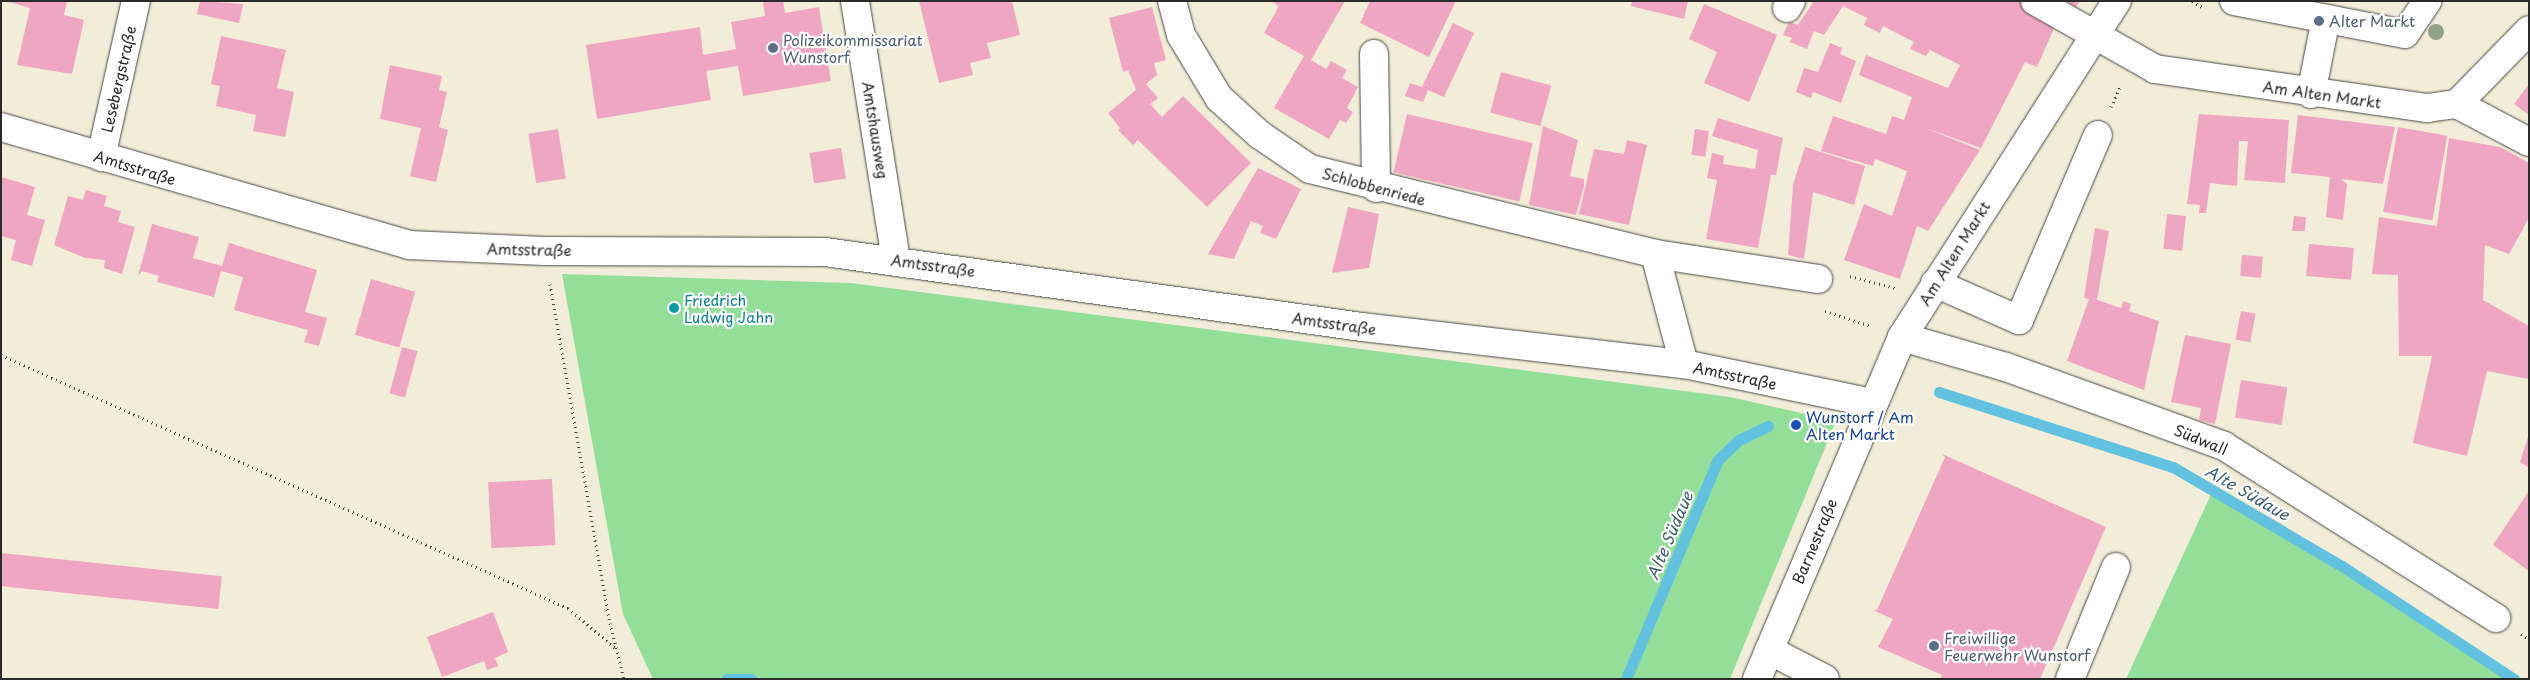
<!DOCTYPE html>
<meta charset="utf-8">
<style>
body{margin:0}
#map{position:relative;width:2530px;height:680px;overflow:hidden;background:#f1edd9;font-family:"Playpen Sans",sans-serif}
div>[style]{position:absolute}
.green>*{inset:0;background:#93de99}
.stream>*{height:11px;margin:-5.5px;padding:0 5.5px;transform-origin:5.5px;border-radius:5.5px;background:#61c1df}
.building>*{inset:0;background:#eea6c2;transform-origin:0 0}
.path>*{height:3px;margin-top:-1.5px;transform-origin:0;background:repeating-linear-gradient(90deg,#494845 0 1px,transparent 0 5px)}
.roads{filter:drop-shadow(0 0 1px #494845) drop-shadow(0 0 1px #494845)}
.minor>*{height:28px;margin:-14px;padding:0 14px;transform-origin:14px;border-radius:14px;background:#fff}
.trees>*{width:16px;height:16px;margin:-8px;border-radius:50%;background:#95a08b}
.dots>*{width:14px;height:14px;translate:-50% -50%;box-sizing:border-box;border:2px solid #fff;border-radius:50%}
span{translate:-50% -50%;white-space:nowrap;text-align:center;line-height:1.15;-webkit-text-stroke:4.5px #fff;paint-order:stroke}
.service-label{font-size:15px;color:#4e5e75}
.left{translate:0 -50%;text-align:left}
.street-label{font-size:15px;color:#2b2b2b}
.culture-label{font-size:15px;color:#0d838f}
.transit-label{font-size:15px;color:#164399}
.water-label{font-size:16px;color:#3e606a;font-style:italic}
.frame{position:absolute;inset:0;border:2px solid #2b2b2b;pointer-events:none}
</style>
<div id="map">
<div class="green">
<div style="clip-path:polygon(562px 274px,851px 283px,1730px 397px,1836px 421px,1730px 679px,653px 679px,623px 614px)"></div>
<div style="clip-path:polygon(2213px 490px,2512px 679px,2126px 679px)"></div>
</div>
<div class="stream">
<div style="left:1939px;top:392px;width:246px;rotate:17.8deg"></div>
<div style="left:2173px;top:467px;width:196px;rotate:30.4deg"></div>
<div style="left:2342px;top:566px;width:206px;rotate:33.3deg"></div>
<div style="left:727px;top:679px;width:24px"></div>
<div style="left:1626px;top:679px;width:236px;rotate:-67.3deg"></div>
<div style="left:1717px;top:461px;width:30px;rotate:-44deg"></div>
<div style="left:1739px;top:440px;width:32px;rotate:-26deg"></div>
</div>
<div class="building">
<div style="clip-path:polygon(6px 1px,67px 1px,64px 15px,84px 20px,72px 74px,17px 65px,30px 8px)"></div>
<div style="clip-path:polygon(200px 1px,243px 4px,239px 23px,197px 14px)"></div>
<div style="clip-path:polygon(763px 1px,783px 1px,785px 13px,819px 7px,831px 81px,743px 96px,738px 66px,706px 71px,711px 100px,597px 119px,586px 45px,700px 27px,703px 55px,736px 49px,731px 22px,765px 16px)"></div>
<div style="clip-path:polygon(919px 1px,1012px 1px,1020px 35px,987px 43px,991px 58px,970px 63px,973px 75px,939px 83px)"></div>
<div style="clip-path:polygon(1271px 1px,1345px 1px,1311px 60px,1326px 69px,1331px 61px,1347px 70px,1342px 78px,1358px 87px,1347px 108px,1353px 112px,1346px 123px,1340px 120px,1329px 139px,1274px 108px,1304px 56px,1264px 33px,1279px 6px)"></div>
<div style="clip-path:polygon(1370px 1px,1456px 1px,1429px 57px,1360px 23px)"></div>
<div style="clip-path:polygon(1632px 1px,1688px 1px,1684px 19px,1631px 6px)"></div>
<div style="clip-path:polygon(1814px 1px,2029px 1px,2059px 17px,2037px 67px,2025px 62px,1981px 148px,1923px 127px,1980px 150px,1928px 231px,1917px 226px,1900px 279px,1844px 260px,1864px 204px,1892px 216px,1907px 171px,1875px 159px,1873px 166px,1821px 151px,1833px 116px,1886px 134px,1892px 116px,1904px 120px,1912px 97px,1859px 75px,1866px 55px,1948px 88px,1960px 65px,1930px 50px,1926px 56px,1910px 49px,1914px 42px,1883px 26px,1880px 33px,1864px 25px,1867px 18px,1843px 6px,1824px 35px,1814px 31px,1807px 49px,1790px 42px,1792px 38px,1783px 35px,1789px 22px,1798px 25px)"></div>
<div style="clip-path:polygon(2066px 1px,2080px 1px,2076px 7px)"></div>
<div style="clip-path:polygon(1704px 4px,1777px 35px,1749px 102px,1704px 83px,1717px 52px,1689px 39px)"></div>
<div style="clip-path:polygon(1152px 7px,1166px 60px,1154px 63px,1157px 75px,1146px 84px,1158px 98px,1150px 104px,1162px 117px,1183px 96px,1251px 163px,1207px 207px,1138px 140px,1133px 145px,1118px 130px,1124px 125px,1120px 128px,1108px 113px,1136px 90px,1128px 70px,1123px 72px,1109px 18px)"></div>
<div style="clip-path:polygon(1453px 23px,1474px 33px,1444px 97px,1428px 90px,1423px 102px,1405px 96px,1410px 83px,1422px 87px)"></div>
<div style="clip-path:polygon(221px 36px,286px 50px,277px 88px,294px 92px,285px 137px,253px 131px,256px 115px,216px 106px,220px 86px,211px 84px)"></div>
<div style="clip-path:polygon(1830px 43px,1842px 48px,1840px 54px,1856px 61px,1841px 103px,1813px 92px,1811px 98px,1796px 92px,1804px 68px,1818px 72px)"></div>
<div style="clip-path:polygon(390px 65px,442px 76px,439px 90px,447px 92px,439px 127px,448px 130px,436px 182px,410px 176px,421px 128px,380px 119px)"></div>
<div style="left:1501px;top:72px;width:52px;height:42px;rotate:15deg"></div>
<div style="clip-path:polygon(2529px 84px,2529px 115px,2514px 104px)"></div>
<div style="left:1407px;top:114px;width:129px;height:60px;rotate:13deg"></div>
<div style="clip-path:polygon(2199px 114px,2289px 120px,2285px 183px,2244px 180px,2248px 141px,2239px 141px,2237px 186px,2210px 183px,2206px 213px,2199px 213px,2200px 205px,2187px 204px)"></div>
<div style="clip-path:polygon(2298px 115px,2395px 127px,2383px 184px,2341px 179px,2347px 184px,2343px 220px,2326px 217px,2330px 177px,2291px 173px)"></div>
<div style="clip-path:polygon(1718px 118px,1783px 138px,1776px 175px,1771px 175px,1758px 248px,1706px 239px,1717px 180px,1707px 178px,1712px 153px,1724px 156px,1723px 164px,1755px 169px,1758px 150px,1712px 136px)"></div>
<div style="clip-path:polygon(1543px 126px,1578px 140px,1570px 176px,1584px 179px,1584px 186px,1576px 215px,1529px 205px)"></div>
<div style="left:2398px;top:127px;width:50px;height:86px;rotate:10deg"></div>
<div style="left:558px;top:129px;width:50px;height:30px;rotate:81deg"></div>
<div style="left:1695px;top:129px;width:14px;height:26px;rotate:8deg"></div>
<div style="clip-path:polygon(2449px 138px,2500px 147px,2529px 163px,2529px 218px,2509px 254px,2485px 245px,2483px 300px,2529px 326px,2529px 379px,2487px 371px,2467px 456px,2413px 443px,2432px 356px,2399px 356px,2398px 275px,2372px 274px,2379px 217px,2437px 226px)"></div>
<div style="clip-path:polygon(1627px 140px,1647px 145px,1629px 225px,1579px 214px,1594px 149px,1624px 154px)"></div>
<div style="clip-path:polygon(1805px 147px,1865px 166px,1854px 205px,1813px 192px,1804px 259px,1788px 255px,1793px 185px)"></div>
<div style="left:841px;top:148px;width:31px;height:32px;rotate:81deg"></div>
<div style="clip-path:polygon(1258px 168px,1301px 189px,1276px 239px,1260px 233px,1263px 226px,1251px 221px,1234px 259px,1208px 254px)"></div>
<div style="clip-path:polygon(1px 177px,35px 187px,27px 215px,45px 220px,32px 266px,11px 260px,16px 240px,1px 236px)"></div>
<div style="clip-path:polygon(86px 190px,107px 196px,104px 206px,121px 211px,118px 222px,135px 227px,122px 274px,104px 268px,105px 260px,85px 258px,54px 245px,68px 196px,83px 200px)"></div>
<div style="clip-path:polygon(1348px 207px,1379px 214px,1369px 268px,1332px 273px)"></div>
<div style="left:2167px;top:214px;width:19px;height:35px;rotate:6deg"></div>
<div style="clip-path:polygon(2294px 216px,2306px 217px,2305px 231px,2292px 231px)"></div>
<div style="clip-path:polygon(152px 224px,199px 237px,193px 258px,222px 266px,229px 243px,317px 270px,305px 312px,327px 318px,319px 346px,304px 342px,308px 330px,234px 310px,243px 277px,221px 271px,214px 297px,157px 282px,159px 276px,142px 271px,138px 276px)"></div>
<div style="clip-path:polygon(2095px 228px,2109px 231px,2097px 300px,2121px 308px,2123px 301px,2131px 304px,2129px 311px,2159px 321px,2144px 390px,2067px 361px,2089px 299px,2084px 298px)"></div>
<div style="left:2309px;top:244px;width:45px;height:32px;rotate:5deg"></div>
<div style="left:2242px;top:255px;width:21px;height:21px;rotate:5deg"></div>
<div style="left:371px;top:279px;width:46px;height:58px;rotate:16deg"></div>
<div style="left:2241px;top:311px;width:15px;height:29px;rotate:11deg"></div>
<div style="clip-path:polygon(2185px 335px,2231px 344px,2215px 424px,2199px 420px,2201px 408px,2171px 402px)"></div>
<div style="left:402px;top:347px;width:16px;height:48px;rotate:15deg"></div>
<div style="left:2241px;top:380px;width:47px;height:38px;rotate:9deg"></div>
<div style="clip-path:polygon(2528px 437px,2529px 437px,2529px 468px,2520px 462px)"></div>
<div style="clip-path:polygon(1942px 454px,2106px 527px,2040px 679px,1940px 679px,1942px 675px,1878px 647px,1893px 619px,1873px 610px,1877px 610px,1945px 457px)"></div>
<div style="left:552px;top:479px;width:66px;height:64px;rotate:87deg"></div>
<div style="clip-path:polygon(2529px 491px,2529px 571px,2493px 545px)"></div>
<div style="left:1px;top:553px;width:222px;height:33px;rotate:6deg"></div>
<div style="clip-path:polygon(493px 612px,508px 652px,495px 658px,498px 666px,487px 670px,484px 661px,442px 677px,427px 637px)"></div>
</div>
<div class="path">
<div style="left:2192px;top:1px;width:12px;rotate:31deg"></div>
<div style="left:2111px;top:107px;width:24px;rotate:-66deg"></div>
<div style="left:1850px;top:276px;width:47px;rotate:14.9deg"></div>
<div style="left:550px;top:284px;width:344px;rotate:80deg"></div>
<div style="left:610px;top:623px;width:58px;rotate:76deg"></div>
<div style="left:1825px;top:311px;width:48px;rotate:18.1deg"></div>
<div style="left:1px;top:355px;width:621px;rotate:24.05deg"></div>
<div style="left:568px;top:608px;width:62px;rotate:40.4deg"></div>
<div style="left:2521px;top:634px;width:9px;rotate:32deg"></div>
</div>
<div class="roads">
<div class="minor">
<div style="left:855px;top:1px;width:262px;rotate:81deg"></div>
<div style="left:1172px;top:1px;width:35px;rotate:75deg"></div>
<div style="left:1181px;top:35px;width:74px;rotate:58.9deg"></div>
<div style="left:1219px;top:98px;width:55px;rotate:42.1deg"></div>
<div style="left:1260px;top:135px;width:60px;rotate:34.2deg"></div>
<div style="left:1310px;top:169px;width:355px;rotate:13.8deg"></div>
<div style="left:1655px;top:254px;width:165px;rotate:8.7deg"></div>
<div style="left:2035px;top:1px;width:138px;rotate:29.5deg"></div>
<div style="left:2155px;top:69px;width:275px;rotate:8.2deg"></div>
<div style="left:2427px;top:108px;width:30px;rotate:-8deg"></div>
<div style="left:2457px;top:104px;width:103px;rotate:-45.8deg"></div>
<div style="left:2234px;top:1px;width:174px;rotate:10.9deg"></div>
<div style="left:2405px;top:34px;width:40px;rotate:-56deg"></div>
<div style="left:1787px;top:8px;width:8px;rotate:-60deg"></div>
<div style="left:1374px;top:54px;width:134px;rotate:89.1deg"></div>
<div style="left:2311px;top:94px;width:77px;rotate:-78.8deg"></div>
<div style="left:2457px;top:104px;width:81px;rotate:27.8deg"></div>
<div style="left:1px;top:127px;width:425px;rotate:16.1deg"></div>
<div style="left:409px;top:245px;width:135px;rotate:2.5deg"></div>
<div style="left:544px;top:251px;width:281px;rotate:0.2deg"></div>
<div style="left:825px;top:252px;width:542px;rotate:7.95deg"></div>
<div style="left:1362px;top:327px;width:324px;rotate:6.6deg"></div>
<div style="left:1684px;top:364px;width:192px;rotate:11.7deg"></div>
<div style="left:101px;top:157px;width:160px;rotate:-77.4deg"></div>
<div style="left:1655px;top:254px;width:114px;rotate:75.2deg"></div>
<div style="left:1935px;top:283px;width:92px;rotate:23.8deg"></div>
<div style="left:2019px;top:320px;width:201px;rotate:-66.9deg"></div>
<div style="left:1902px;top:337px;width:108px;rotate:16.1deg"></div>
<div style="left:2006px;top:367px;width:232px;rotate:19.9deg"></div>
<div style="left:2224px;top:446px;width:322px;rotate:32.3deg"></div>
<div style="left:1769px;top:650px;width:63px;rotate:27.4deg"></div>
<div style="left:1757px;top:679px;width:371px;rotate:-67deg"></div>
<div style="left:1902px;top:337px;width:399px;rotate:-57.4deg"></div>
<div style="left:2070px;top:679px;width:121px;rotate:-67.7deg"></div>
</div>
</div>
<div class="trees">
<div style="left:2436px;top:32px"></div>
</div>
<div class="dots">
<div style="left:2319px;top:21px;background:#5c6f8a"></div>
<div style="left:773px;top:48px;background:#5c6f8a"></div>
<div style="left:674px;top:308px;background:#0f9aa8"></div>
<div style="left:1796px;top:425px;background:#1a4fb4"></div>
<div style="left:1934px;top:646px;background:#5c6f8a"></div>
</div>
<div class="service-label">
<span class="left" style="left:2329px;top:21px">Alter Markt</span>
<span class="left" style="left:783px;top:48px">Polizeikommissariat<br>Wunstorf</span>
<span class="left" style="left:1944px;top:646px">Freiwillige<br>Feuerwehr Wunstorf</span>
</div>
<div class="street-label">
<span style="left:118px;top:79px;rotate:-77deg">Lesebergstraße</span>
<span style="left:2322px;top:94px;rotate:8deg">Am Alten Markt</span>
<span style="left:876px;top:130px;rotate:81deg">Amtshausweg</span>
<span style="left:135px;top:167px;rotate:17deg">Amtsstraße</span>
<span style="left:1374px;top:186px;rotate:15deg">Schlobbenriede</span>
<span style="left:529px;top:249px;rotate:1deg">Amtsstraße</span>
<span style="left:1954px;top:253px;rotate:-58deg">Am Alten Markt</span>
<span style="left:933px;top:265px;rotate:8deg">Amtsstraße</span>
<span style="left:1334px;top:323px;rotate:8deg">Amtsstraße</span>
<span style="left:1735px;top:375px;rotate:12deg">Amtsstraße</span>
<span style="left:2201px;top:439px;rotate:22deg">Südwall</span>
<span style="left:1814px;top:541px;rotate:-67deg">Barnestraße</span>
</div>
<div class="culture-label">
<span class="left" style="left:684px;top:308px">Friedrich<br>Ludwig Jahn</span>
</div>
<div class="transit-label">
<span class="left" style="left:1806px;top:425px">Wunstorf / Am<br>Alten Markt</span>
</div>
<div class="water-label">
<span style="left:2248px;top:492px;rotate:30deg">Alte Südaue</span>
<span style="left:1669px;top:535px;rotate:-67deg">Alte Südaue</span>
</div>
<div class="frame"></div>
</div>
